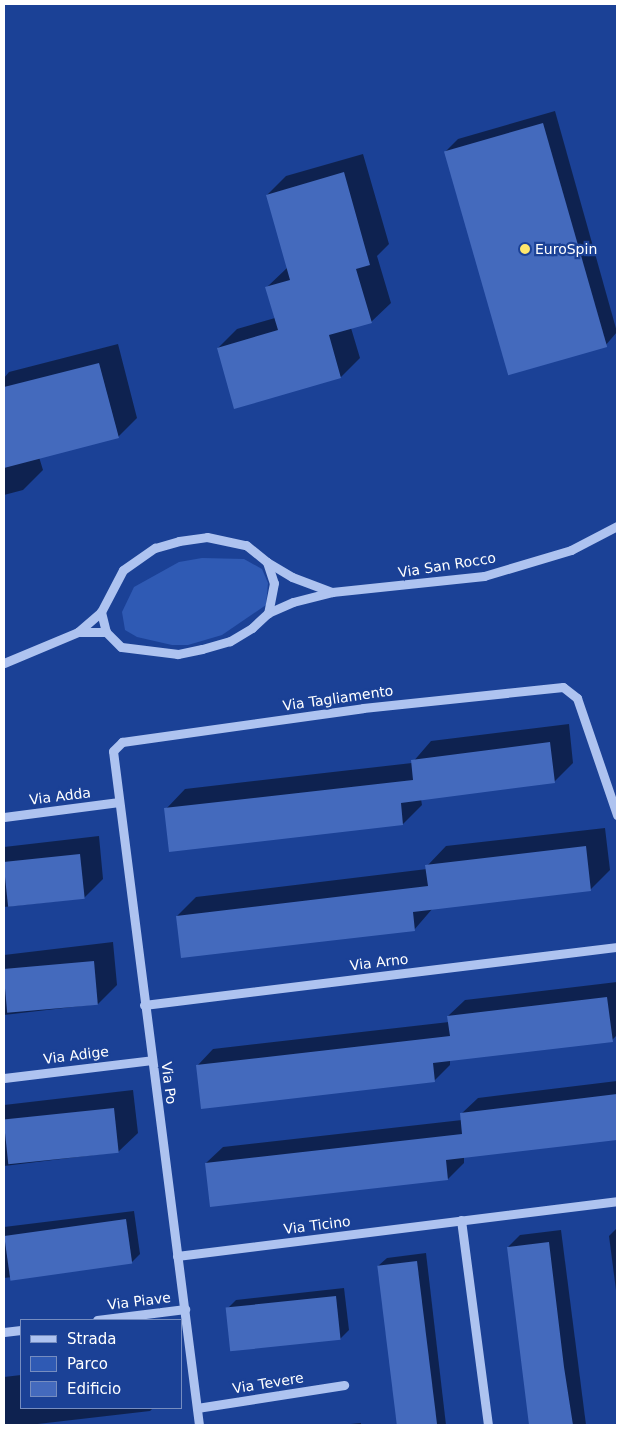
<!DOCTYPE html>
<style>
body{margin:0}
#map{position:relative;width:621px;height:1429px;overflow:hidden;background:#1b4196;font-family:"DejaVu Sans",sans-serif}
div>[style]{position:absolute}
.green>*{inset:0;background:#2f5ab4}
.shadow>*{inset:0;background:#0007}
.building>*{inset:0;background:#446abd;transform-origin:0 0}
.minor>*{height:9px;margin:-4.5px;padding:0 4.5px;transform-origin:4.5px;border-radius:4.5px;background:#aec3f0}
.dots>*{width:14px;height:14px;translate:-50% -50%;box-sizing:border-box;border:2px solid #1b4196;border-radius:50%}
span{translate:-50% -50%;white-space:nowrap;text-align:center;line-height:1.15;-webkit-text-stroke:4.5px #1b4196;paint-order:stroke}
.poi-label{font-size:14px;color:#fff}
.left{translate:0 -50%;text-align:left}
.street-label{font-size:14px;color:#fff}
.frame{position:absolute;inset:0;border:5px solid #fff;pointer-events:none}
.legend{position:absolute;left:20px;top:1319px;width:162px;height:90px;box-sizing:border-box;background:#1b4196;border:1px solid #768dc0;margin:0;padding:6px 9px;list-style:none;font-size:15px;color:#fff}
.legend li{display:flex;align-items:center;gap:10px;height:25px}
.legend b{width:25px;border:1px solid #768dc0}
</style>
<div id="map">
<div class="green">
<div style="clip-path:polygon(202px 558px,244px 559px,262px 569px,268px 583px,266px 605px,222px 635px,188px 645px,172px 645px,137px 637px,125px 630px,122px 612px,134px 587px,179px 562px)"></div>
</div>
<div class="shadow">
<div style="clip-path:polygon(555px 111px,617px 332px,605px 346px,446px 151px,458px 139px)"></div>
<div style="clip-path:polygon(363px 154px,389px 244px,377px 256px,391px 303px,371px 322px,351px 328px,360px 358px,341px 377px,218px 348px,237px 329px,275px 318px,267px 287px,288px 267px,267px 195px,286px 176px)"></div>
<div style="clip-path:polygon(118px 344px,137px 418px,118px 437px,39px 457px,43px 470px,23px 490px,4px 495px,4px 378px,9px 372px)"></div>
<div style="clip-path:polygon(569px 724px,573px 763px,554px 782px,421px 799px,422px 805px,403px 824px,166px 809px,185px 789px,412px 763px,431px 741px)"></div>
<div style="clip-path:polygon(605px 828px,610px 870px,590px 890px,433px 908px,414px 930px,177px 916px,196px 897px,427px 869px,427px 866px,446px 846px)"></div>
<div style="clip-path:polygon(99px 836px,103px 879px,84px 898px,4px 907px,4px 847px)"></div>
<div style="clip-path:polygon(113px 942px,117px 985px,98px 1004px,4px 1015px,4px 955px)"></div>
<div style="clip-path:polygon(617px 982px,617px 1035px,612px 1040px,450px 1060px,450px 1065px,434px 1081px,197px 1066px,213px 1049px,449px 1022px,448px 1016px,465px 1000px)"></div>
<div style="clip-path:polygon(617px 1081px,617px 1139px,464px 1157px,464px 1163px,448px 1179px,206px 1163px,223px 1147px,462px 1120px,461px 1114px,478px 1098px)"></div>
<div style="clip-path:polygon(133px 1090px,138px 1133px,118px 1152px,4px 1166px,4px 1105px)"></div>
<div style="clip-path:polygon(134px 1211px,140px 1254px,131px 1263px,4px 1278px,4px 1227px)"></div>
<div style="clip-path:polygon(617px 1228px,617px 1298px,609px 1236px)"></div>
<div style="clip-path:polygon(561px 1230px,586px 1425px,530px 1425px,508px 1247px,520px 1235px)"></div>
<div style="clip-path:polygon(426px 1253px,446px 1425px,399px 1425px,378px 1266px,387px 1258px)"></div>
<div style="clip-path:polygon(344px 1288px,349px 1330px,340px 1339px,228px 1308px,236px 1300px)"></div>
<div style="clip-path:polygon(21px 1375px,21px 1408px,153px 1408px,150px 1411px,29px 1425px,4px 1425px,4px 1377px)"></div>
<div style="clip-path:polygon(361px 1423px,361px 1425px,340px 1425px)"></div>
</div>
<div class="building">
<div style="left:543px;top:123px;width:233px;height:103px;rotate:74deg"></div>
<div style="clip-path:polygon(344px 172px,370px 265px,356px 269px,372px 323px,329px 335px,341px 378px,234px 409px,217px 348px,278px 330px,265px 287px,290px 280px,266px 195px)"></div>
<div style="clip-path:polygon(99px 363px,119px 438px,4px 468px,4px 387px)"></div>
<div style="clip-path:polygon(550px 742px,555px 783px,401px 803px,403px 825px,169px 852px,164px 808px,413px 780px,411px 760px)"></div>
<div style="clip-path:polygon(586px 846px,591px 891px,413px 912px,415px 931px,181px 958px,176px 916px,428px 886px,425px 865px)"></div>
<div style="left:80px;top:854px;width:45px;height:77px;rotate:84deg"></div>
<div style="left:94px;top:961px;width:44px;height:91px;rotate:85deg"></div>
<div style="clip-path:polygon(607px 997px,613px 1042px,433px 1063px,435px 1082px,201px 1109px,196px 1065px,450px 1036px,447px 1016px)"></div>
<div style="clip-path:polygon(617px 1094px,617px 1140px,446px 1160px,448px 1180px,210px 1207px,205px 1163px,462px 1134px,460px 1113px)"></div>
<div style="left:114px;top:1108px;width:45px;height:111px;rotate:84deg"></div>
<div style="left:126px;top:1219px;width:45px;height:123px;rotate:82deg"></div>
<div style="clip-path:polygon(549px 1242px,564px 1367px,573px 1425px,529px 1425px,507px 1247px)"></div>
<div style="left:417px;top:1261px;width:165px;height:40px;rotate:83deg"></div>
<div style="left:336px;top:1296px;width:44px;height:111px;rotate:84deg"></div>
</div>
<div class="minor">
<div style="left:207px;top:537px;width:40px;rotate:12deg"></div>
<div style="left:246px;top:545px;width:27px;rotate:39deg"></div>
<div style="left:267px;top:562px;width:22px;rotate:72deg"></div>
<div style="left:274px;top:583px;width:31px;rotate:101deg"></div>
<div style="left:268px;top:613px;width:22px;rotate:137deg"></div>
<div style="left:252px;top:628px;width:26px;rotate:149deg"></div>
<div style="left:230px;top:641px;width:29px;rotate:164deg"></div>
<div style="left:202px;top:649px;width:25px;rotate:168deg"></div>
<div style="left:178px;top:654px;width:57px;rotate:-173deg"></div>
<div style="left:121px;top:647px;width:21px;rotate:-135deg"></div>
<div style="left:106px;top:632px;width:21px;rotate:-104deg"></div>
<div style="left:101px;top:612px;width:47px;rotate:-62.4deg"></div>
<div style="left:123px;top:570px;width:39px;rotate:-35deg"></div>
<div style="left:155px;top:548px;width:25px;rotate:-16deg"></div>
<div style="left:179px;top:541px;width:28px;rotate:-8deg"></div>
<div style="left:267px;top:562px;width:29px;rotate:31deg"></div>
<div style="left:292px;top:577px;width:43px;rotate:20.6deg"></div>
<div style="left:268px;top:613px;width:27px;rotate:-24deg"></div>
<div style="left:293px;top:602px;width:40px;rotate:-14.4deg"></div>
<div style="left:332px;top:592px;width:153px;rotate:-6deg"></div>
<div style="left:484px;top:576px;width:91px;rotate:-16.6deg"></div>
<div style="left:571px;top:550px;width:52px;rotate:-27.6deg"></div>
<div style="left:78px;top:632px;width:28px"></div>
<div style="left:4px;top:663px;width:80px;rotate:-22.7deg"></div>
<div style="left:78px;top:632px;width:30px;rotate:-41deg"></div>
<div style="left:4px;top:817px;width:116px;rotate:-7.4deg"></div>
<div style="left:144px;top:1005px;width:477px;rotate:-7deg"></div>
<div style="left:4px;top:1078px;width:149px;rotate:-6.9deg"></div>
<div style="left:461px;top:1220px;width:207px;rotate:82.5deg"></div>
<div style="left:177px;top:1256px;width:443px;rotate:-7.1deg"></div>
<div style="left:97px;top:1320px;width:89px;rotate:-7.1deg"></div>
<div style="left:4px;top:1332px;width:17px;rotate:-7deg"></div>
<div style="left:197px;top:1408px;width:149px;rotate:-8.9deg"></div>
<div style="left:199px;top:1425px;width:679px;rotate:-97.27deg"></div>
<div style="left:113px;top:751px;width:13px;rotate:-45deg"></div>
<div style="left:122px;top:742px;width:243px;rotate:-8deg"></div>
<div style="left:363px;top:708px;width:201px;rotate:-6deg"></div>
<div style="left:563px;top:687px;width:18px;rotate:38deg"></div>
<div style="left:577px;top:698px;width:124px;rotate:71.1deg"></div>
</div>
<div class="dots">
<div style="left:525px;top:249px;background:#ffe76d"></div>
</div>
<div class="poi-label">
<span class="left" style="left:535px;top:249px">EuroSpin</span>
</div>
<div class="street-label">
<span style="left:447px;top:565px;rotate:-9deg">Via San Rocco</span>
<span style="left:338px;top:698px;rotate:-8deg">Via Tagliamento</span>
<span style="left:60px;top:796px;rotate:-7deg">Via Adda</span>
<span style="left:379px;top:962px;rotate:-7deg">Via Arno</span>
<span style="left:76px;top:1055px;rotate:-7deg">Via Adige</span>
<span style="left:169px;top:1083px;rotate:83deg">Via Po</span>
<span style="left:317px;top:1225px;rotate:-7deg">Via Ticino</span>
<span style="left:139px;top:1301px;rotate:-7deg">Via Piave</span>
<span style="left:268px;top:1383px;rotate:-9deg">Via Tevere</span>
</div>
<div class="frame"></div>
<ul class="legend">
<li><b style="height:6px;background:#aec3f0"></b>Strada</li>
<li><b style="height:14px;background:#2f5ab4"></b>Parco</li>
<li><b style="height:14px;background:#446abd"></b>Edificio</li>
</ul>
</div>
